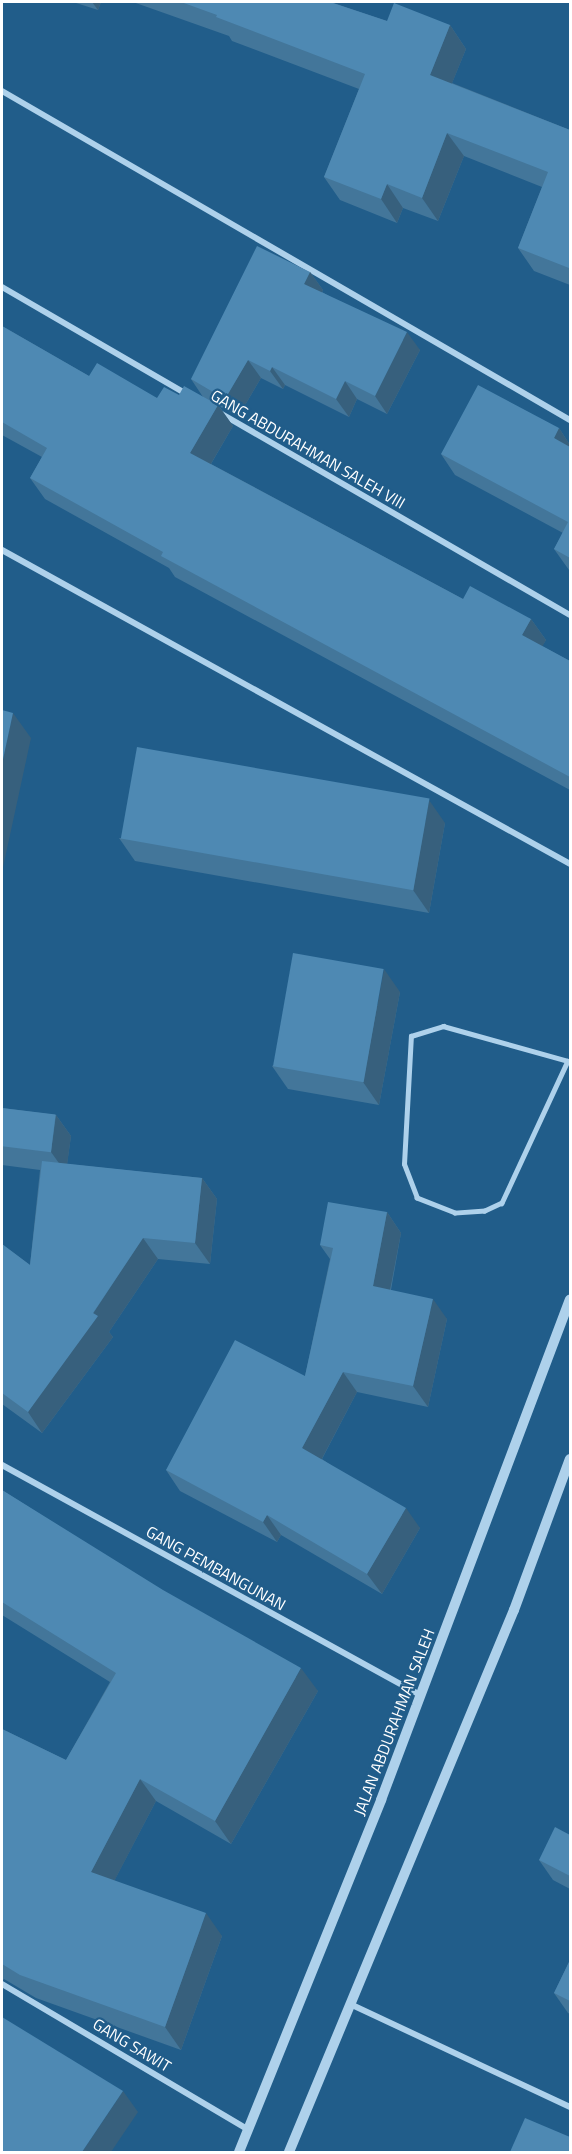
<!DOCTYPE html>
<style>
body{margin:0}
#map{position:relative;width:572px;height:2154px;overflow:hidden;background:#215d8a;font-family:"Titillium Web",sans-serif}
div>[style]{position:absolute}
.service>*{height:4.5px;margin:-2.25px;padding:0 2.25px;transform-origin:2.25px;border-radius:2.25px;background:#aed1eb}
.minor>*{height:6px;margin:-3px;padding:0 3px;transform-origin:3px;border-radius:3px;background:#aed1eb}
.tertiary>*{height:10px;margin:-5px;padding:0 5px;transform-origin:5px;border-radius:5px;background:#aed1eb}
.wall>*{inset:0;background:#43769a}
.shaded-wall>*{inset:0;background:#37607d}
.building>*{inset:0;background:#4e89b3;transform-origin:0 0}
span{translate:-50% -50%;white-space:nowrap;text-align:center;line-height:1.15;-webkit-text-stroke:4.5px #215d8a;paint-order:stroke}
.street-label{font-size:16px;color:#fff}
.frame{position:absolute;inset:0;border:3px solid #fff;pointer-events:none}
</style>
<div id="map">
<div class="service">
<div style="left:568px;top:1061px;width:157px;rotate:114.9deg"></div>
<div style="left:502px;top:1203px;width:19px;rotate:155deg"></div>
<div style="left:485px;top:1211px;width:30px;rotate:176deg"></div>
<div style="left:455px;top:1213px;width:41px;rotate:-158.5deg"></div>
<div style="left:417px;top:1198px;width:36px;rotate:-111deg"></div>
<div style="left:404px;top:1164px;width:128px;rotate:-86.9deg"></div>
<div style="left:411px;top:1036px;width:34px;rotate:-17deg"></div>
<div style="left:443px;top:1026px;width:130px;rotate:15.6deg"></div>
<div style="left:568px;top:1061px;width:2px;rotate:27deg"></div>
</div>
<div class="minor">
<div style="left:2px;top:91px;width:656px;rotate:30.08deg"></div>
<div style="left:2px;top:287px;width:215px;rotate:30.1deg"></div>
<div style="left:220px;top:413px;width:404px;rotate:30deg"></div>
<div style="left:2px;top:550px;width:649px;rotate:28.93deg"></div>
<div style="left:2px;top:1465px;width:475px;rotate:28.8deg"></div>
<div style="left:2px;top:1984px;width:287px;rotate:30.6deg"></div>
<div style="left:350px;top:2004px;width:243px;rotate:25.1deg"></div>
</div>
<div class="tertiary">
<div style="left:239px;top:2152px;width:380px;rotate:-68deg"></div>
<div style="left:381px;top:1800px;width:535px;rotate:-69.33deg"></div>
<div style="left:289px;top:2152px;width:587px;rotate:-67.46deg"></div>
<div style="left:514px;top:1610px;width:161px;rotate:-69.7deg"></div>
</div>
<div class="wall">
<div style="clip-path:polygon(73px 2px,101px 2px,98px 10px)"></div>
<div style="clip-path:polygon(133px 2px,330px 2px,387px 21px,450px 25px,466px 49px,452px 83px,570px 130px,570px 285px,534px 271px,518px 248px,542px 187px,464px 156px,438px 221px,403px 208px,397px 223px,340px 200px,324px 177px,359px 89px,232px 41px,229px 36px)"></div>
<div style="clip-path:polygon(310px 272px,323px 290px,322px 292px,420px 350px,387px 414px,357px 399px,349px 417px,285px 385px,283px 389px,261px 378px,238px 417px,219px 406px,233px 426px,211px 464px,463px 599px,531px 619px,546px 640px,542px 646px,570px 661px,570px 790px,175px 577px,169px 568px,45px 499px,30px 478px,42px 457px,2px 435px,2px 326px,89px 376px,157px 398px,179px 395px,203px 397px,191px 379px)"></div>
<div style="clip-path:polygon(559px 428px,570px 445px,570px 571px,569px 570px,554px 549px,563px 533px,455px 475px,441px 454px)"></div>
<div style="clip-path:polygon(445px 823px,429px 913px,135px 861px,119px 838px)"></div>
<div style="clip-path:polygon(400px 992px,379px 1105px,288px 1089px,272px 1066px)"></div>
<div style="clip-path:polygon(2px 1108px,56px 1115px,71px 1136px,67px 1164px,202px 1178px,217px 1199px,210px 1264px,158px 1259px,109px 1332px,113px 1337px,42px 1433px,2px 1404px,2px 1244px,30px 1265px,40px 1170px,2px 1165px)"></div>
<div style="clip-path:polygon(387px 1212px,401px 1233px,391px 1290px,447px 1319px,428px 1407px,357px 1392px,322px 1459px,420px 1528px,382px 1594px,281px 1535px,277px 1542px,180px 1491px,166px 1470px,305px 1376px,330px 1259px,320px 1245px)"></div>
<div style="clip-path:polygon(2px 1490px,318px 1691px,231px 1844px,156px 1801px,114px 1881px,222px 1936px,181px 2050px,36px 1998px,4px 1979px,2px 1981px,2px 1729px,66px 1760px,110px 1682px,2px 1615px)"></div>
<div style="clip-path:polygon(570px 1835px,570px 1889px,553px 1880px,539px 1860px)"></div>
<div style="clip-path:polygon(570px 1960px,570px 2014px,568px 2013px,554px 1993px)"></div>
</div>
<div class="shaded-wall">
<div style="clip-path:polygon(92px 2px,101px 2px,98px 10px)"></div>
<div style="clip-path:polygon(450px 25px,466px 49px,446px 98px,430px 75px)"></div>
<div style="clip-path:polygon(447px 133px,464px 156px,438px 221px,422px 198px)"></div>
<div style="clip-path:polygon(387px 184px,403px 208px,397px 223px,381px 199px)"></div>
<div style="clip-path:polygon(310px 272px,323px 290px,317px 302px,304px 284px)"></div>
<div style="clip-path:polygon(407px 332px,420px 350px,387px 414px,375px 396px)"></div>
<div style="clip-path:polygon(248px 360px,261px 378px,238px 417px,225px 399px)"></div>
<div style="clip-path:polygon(272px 367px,285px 385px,283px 389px,270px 371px)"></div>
<div style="clip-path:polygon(345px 381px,357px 399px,349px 417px,336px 399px)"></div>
<div style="clip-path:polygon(218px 405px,233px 426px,205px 474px,190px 453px)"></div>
<div style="clip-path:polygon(559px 428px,570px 445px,570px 455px,554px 438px)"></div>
<div style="clip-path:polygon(531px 619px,546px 640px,537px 656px,522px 635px)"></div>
<div style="clip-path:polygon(13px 713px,31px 738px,2px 872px,2px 764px)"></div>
<div style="clip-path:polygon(429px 800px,445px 823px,429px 913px,413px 890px)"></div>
<div style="clip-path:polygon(384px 969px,400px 992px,379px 1105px,363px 1082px)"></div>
<div style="clip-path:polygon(56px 1115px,71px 1136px,66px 1173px,51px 1152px)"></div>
<div style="clip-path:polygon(202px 1178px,217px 1199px,210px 1264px,195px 1243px)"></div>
<div style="clip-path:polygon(387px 1212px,401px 1233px,387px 1306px,373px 1286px)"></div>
<div style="clip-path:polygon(143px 1238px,158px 1259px,109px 1332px,113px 1337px,42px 1433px,28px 1412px)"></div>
<div style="clip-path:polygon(433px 1299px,447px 1319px,428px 1407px,413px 1386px)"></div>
<div style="clip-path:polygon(343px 1372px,357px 1392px,317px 1468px,302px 1448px)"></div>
<div style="clip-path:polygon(406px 1508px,420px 1528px,382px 1594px,367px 1574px)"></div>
<div style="clip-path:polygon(267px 1515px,281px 1535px,277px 1542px,263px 1522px)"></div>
<div style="clip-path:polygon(301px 1668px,318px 1691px,231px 1844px,215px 1821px)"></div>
<div style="clip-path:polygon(140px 1779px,156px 1801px,107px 1895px,91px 1872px)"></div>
<div style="clip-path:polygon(206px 1913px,222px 1936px,181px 2050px,165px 2027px)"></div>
<div style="clip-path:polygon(123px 2091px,138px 2112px,111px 2152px,82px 2152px)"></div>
</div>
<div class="building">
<div style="clip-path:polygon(181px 2px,330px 2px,387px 21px,394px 3px,450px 25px,430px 75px,570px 130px,570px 264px,569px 268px,518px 248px,548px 172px,447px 133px,422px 198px,387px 184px,381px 199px,324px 177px,365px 74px,216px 17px,217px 15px)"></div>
<div style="clip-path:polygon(257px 246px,310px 272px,304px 284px,407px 332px,375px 396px,345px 381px,336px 399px,272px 367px,270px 371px,248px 360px,225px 399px,191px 379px)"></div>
<div style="clip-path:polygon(2px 326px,89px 376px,97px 363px,157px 398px,164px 387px,179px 395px,184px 386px,218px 405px,190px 453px,463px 599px,470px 586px,531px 619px,522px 635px,570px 661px,570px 777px,161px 556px,163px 552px,30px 478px,47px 448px,2px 422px)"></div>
<div style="clip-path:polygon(478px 385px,559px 428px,554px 438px,570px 447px,570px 558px,554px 549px,568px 522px,441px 454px)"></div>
<div style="clip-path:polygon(2px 710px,13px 713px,2px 764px)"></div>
<div style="left:137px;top:747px;width:297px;height:93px;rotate:10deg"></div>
<div style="left:293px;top:953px;width:92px;height:115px;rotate:10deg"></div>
<div style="left:2px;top:1108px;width:54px;height:38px;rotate:7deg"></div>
<div style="clip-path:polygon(42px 1161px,202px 1178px,195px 1243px,143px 1238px,93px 1313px,98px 1316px,28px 1412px,2px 1393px,2px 1244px,30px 1265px)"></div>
<div style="clip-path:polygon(328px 1202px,387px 1212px,373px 1286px,433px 1299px,413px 1386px,343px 1372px,302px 1448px,406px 1508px,367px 1574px,267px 1515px,263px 1522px,166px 1470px,235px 1340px,305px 1376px,333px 1248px,320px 1245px)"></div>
<div style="clip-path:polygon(2px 1490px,163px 1590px,301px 1668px,215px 1821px,140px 1779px,91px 1872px,206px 1913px,165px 2027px,20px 1975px,2px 1964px,2px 1729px,66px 1760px,116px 1673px,2px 1602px)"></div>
<div style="clip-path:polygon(555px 1827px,570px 1835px,570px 1876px,539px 1860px)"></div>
<div style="clip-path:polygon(570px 1960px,570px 2001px,554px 1993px)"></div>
<div style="clip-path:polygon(2px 2017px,123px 2091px,82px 2152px,2px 2152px)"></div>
<div style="clip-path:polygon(525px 2118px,570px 2137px,570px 2152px,510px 2152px)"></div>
</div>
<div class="street-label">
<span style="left:308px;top:449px;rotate:30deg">GANG ABDURAHMAN SALEH VIII</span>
<span style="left:216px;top:1568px;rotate:29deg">GANG PEMBANGUNAN</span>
<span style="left:394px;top:1722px;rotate:-69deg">JALAN ABDURAHMAN SALEH</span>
<span style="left:132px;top:2045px;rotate:31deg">GANG SAWIT</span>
</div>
<div class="frame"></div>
</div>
